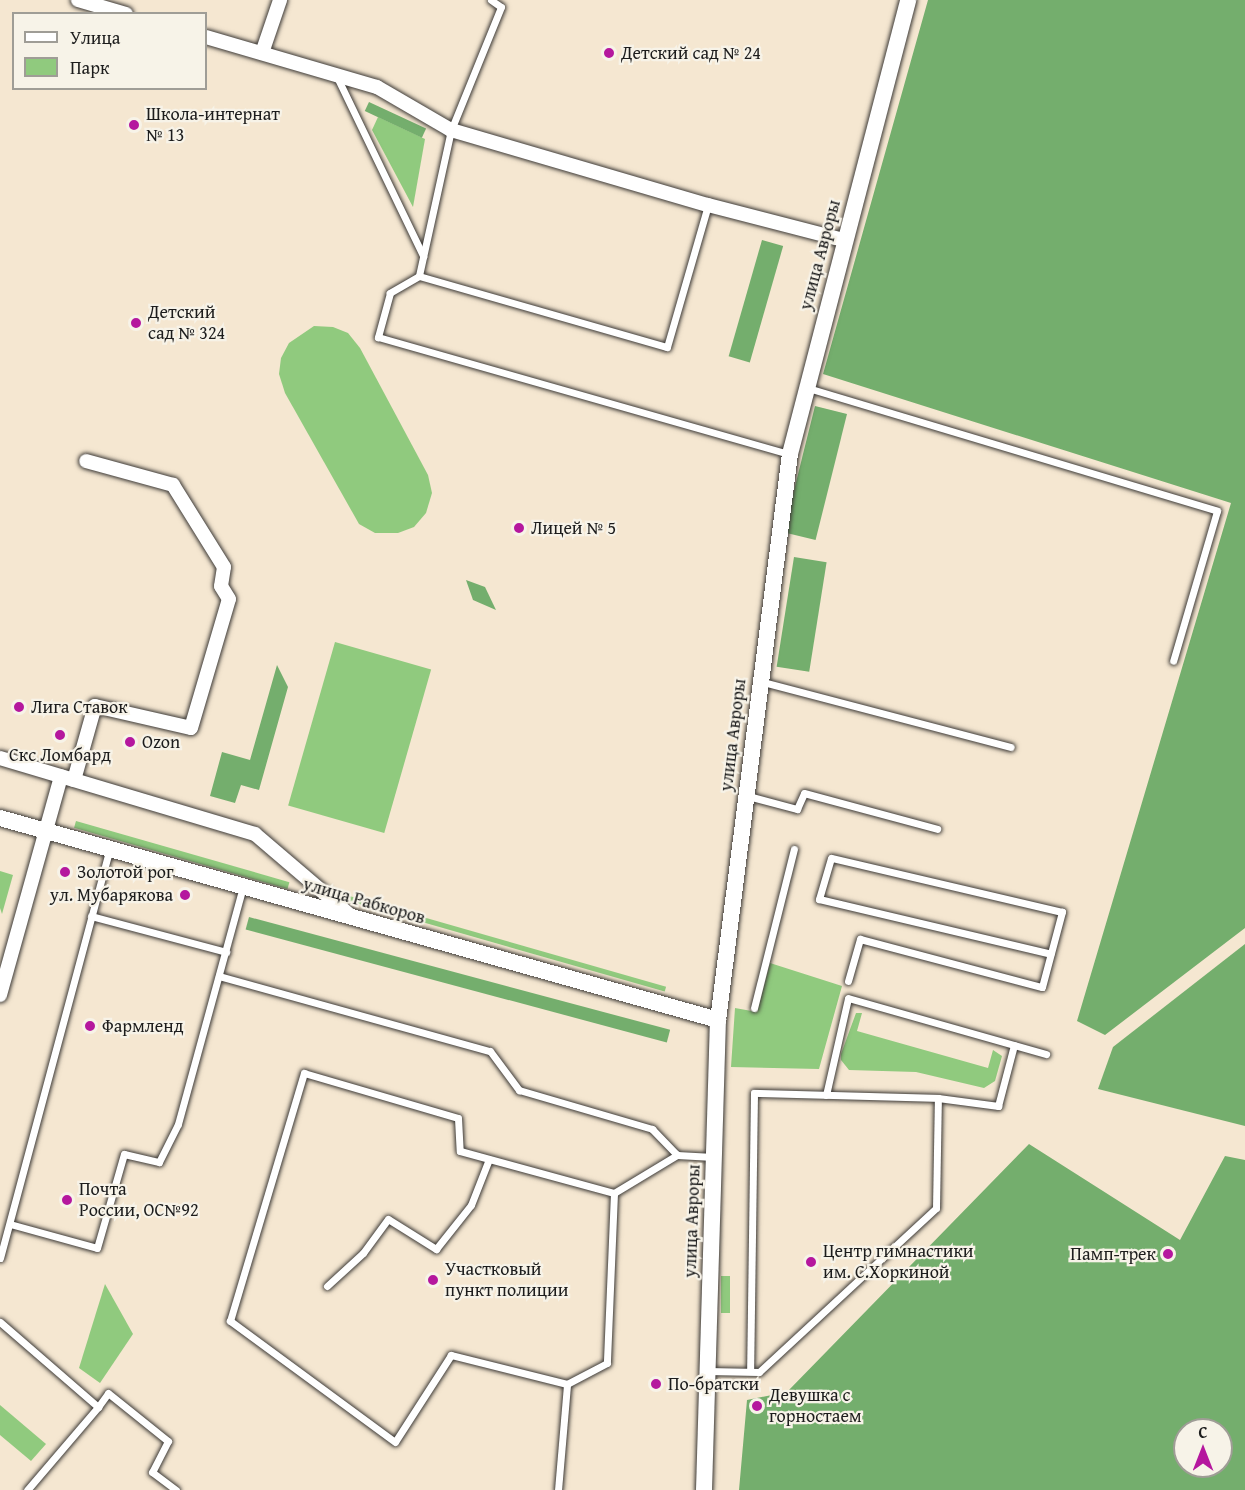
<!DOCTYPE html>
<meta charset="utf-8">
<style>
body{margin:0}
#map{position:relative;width:1245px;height:1490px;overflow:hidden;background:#f5e7d1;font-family:"Gentium Book Plus",serif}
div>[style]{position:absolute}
.green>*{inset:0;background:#90ca7e;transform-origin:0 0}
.forest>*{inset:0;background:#74ae6d;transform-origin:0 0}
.roads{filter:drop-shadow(0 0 2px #3d3a37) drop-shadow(0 0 2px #3d3a37)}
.service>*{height:7px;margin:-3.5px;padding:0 3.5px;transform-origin:3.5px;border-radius:3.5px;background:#fff}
.minor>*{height:14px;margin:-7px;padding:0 7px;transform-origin:7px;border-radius:7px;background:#fff}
.tertiary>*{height:16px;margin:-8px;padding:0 8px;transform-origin:8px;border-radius:8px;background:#fff}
.dots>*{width:16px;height:16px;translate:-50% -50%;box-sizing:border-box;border:3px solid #f7f3e8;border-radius:50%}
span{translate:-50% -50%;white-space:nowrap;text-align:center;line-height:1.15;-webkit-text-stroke:4.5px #f7f3e8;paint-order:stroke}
.poi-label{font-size:18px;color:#1c1c1c}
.left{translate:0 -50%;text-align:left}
.right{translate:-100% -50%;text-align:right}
.street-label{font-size:18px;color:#1c1c1c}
.legend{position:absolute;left:12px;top:12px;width:195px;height:78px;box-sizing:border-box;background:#f7f3e8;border:2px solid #9f9d96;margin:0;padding:8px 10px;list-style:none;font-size:18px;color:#1c1c1c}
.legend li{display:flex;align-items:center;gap:12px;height:30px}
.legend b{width:30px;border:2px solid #9f9d96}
.north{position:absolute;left:1173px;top:1418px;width:60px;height:60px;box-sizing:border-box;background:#f7f3e8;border:2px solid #9f9d96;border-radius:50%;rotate:0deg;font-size:16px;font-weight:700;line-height:24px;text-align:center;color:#1c1c1c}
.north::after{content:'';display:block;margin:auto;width:21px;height:27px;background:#b5179e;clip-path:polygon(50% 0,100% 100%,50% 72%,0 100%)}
</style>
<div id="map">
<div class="green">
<div style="clip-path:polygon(378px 117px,425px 139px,413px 207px,372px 130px)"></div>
<div style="clip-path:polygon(314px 326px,333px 327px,348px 333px,360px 348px,428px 475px,432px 493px,426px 513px,414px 527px,398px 533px,375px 533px,359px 524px,285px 393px,279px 374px,281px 358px,289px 343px)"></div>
<div style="left:335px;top:642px;width:100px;height:170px;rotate:16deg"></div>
<div style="left:76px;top:821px;width:222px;height:7px;rotate:16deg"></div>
<div style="clip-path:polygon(0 871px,13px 875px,2px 914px,0 908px)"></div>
<div style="left:346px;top:895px;width:333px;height:5px;rotate:16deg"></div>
<div style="clip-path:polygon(770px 963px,842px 986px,819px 1069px,731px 1067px,735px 1008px,757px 1012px)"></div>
<div style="clip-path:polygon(856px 1013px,862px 1013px,857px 1031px,988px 1068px,993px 1050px,1002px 1056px,995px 1081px,984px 1088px,916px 1072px,849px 1070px,841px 1060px,841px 1054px)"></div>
<div style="left:721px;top:1276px;width:9px;height:37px"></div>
<div style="clip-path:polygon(105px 1284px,133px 1334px,100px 1383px,79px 1368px)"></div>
<div style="clip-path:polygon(0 1405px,46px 1444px,31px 1461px,0 1435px)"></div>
</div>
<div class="forest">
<div style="clip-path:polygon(928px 0,1245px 0,1245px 928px,1105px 1035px,1077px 1021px,1231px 503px,823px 374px)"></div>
<div style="left:369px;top:102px;width:63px;height:10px;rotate:25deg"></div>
<div style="left:762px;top:240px;width:22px;height:121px;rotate:16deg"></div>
<div style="left:815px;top:406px;width:33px;height:130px;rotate:14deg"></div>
<div style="left:794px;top:557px;width:33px;height:111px;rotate:9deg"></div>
<div style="clip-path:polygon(466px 580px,485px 587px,496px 610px,473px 600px)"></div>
<div style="clip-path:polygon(277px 665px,288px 687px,259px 790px,241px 785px,235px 803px,210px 796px,222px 752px,250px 760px)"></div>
<div style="left:249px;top:917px;width:436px;height:13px;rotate:15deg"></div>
<div style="clip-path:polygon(1245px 944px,1245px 1126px,1098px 1089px,1113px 1047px)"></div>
<div style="clip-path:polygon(evenodd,1029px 1144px,1180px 1240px,1225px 1156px,1245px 1160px,1245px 1490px,739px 1490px,747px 1400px,787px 1392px,1029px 1144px,1185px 1430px,1221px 1430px,1221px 1466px,1185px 1466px,1185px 1430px)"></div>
</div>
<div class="roads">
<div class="service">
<div style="left:491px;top:0;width:12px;rotate:35deg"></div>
<div style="left:501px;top:7px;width:133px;rotate:112.1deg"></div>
<div style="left:451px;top:130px;width:149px;rotate:102.4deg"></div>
<div style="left:419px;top:276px;width:34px;rotate:150deg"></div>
<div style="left:390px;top:293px;width:46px;rotate:105.3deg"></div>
<div style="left:378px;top:337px;width:428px;rotate:15.9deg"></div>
<div style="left:337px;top:77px;width:199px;rotate:64.3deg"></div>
<div style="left:419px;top:276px;width:258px;rotate:16deg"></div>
<div style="left:667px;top:347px;width:148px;rotate:-73.9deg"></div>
<div style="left:808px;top:388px;width:427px;rotate:16.7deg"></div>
<div style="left:1217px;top:511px;width:156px;rotate:106.3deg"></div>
<div style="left:763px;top:682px;width:256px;rotate:14.7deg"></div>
<div style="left:748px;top:796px;width:51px;rotate:14.9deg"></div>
<div style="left:797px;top:809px;width:17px;rotate:-66deg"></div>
<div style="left:804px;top:793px;width:138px;rotate:15.1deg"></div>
<div style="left:91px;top:916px;width:140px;rotate:14.9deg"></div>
<div style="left:219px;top:976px;width:281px;rotate:15.5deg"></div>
<div style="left:490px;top:1051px;width:49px;rotate:53.4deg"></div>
<div style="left:519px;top:1090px;width:139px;rotate:16.3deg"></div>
<div style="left:652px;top:1129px;width:36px;rotate:46deg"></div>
<div style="left:848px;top:981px;width:44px;rotate:-74.1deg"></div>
<div style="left:860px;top:939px;width:188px;rotate:14.8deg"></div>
<div style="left:1042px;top:987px;width:78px;rotate:-75.1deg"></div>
<div style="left:1062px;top:912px;width:237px;rotate:-166.8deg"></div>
<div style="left:831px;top:858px;width:43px;rotate:106.3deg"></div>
<div style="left:819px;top:899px;width:238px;rotate:13.3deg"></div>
<div style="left:754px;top:1008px;width:164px;rotate:-75.9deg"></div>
<div style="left:826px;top:1095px;width:99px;rotate:-77.2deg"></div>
<div style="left:848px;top:998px;width:206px;rotate:15.8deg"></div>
<div style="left:938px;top:1098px;width:61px;rotate:7.6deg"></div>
<div style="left:998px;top:1106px;width:63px;rotate:-75.3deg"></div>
<div style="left:614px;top:1193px;width:170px;rotate:92.4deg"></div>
<div style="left:607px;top:1363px;width:45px;rotate:152.3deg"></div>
<div style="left:567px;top:1384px;width:120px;rotate:-166deg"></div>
<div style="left:451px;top:1355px;width:103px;rotate:122.8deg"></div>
<div style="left:395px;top:1442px;width:205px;rotate:-143.7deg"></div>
<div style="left:230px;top:1321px;width:259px;rotate:-73.4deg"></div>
<div style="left:304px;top:1073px;width:160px;rotate:16.3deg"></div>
<div style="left:458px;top:1118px;width:33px;rotate:87deg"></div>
<div style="left:460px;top:1151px;width:160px;rotate:15.3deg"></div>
<div style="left:614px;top:1193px;width:74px;rotate:-31.1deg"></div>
<div style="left:677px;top:1155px;width:36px;rotate:3deg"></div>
<div style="left:10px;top:1224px;width:90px;rotate:15.4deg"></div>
<div style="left:97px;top:1248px;width:98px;rotate:-74deg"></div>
<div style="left:124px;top:1154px;width:36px;rotate:13deg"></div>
<div style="left:159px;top:1162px;width:42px;rotate:-63.4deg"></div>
<div style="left:178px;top:1124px;width:246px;rotate:-74.7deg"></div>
<div style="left:0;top:1258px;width:422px;rotate:-75deg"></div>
<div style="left:327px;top:1286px;width:49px;rotate:-42.5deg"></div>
<div style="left:363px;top:1253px;width:42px;rotate:-53.7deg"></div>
<div style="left:388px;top:1219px;width:57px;rotate:32deg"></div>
<div style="left:436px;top:1249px;width:56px;rotate:-51.5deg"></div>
<div style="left:471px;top:1205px;width:49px;rotate:-68.6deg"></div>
<div style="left:0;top:1322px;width:130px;rotate:40.9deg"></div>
<div style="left:98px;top:1407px;width:109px;rotate:130.5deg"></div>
<div style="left:707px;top:1371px;width:52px;rotate:1.1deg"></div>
<div style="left:759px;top:1372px;width:241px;rotate:-42.8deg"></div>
<div style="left:936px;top:1208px;width:110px;rotate:-89deg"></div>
<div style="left:938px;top:1098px;width:184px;rotate:-178.4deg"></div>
<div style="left:754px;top:1093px;width:278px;rotate:90.8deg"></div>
<div style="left:98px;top:1407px;width:17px;rotate:-54deg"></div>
<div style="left:108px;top:1393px;width:77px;rotate:38.7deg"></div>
<div style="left:168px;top:1441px;width:35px;rotate:117deg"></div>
<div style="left:152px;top:1472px;width:30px;rotate:37deg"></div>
<div style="left:558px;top:1490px;width:106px;rotate:-85.1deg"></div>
</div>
<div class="minor">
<div style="left:78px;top:0;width:50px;rotate:16.3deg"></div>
<div style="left:206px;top:37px;width:178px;rotate:16.3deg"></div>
<div style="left:377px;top:87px;width:86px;rotate:30.2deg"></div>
<div style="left:451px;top:130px;width:268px;rotate:16.3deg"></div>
<div style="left:708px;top:205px;width:139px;rotate:14.5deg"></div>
<div style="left:262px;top:53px;width:56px;rotate:-71.2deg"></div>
<div style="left:0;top:758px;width:266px;rotate:16.6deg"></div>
<div style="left:255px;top:834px;width:125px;rotate:40.5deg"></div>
<div style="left:74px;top:780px;width:77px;rotate:-74.2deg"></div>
<div style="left:95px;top:706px;width:98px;rotate:12.9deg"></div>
<div style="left:191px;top:728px;width:134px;rotate:-73.6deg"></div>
<div style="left:229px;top:599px;width:15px;rotate:-122deg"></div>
<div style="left:221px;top:586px;width:19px;rotate:-81deg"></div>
<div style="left:224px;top:567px;width:97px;rotate:-121.9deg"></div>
<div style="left:173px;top:485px;width:90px;rotate:-164.6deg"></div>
<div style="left:0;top:995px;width:227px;rotate:-74.4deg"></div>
</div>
<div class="tertiary">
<div style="left:0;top:818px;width:746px;rotate:15.71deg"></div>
<div style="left:704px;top:1490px;width:470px;rotate:-88.3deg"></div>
<div style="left:718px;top:1020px;width:571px;rotate:-82.75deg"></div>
<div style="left:790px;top:454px;width:469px;rotate:-75.4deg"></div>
</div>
</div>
<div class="dots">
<div style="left:609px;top:53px;background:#b5179e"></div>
<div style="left:134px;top:125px;background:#b5179e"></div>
<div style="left:136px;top:323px;background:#b5179e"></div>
<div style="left:519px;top:528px;background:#b5179e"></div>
<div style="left:19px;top:707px;background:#b5179e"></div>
<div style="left:60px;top:735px;background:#b5179e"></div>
<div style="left:130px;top:742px;background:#b5179e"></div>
<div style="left:65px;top:872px;background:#b5179e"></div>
<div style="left:185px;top:895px;background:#b5179e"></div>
<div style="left:90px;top:1026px;background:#b5179e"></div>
<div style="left:67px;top:1200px;background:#b5179e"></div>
<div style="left:1168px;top:1254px;background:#b5179e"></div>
<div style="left:811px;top:1262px;background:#b5179e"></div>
<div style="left:433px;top:1280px;background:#b5179e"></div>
<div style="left:656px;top:1384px;background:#b5179e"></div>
<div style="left:757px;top:1406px;background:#b5179e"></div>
</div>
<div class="poi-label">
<span class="left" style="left:621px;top:53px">Детский сад № 24</span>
<span class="left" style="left:146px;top:125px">Школа-интернат<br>№ 13</span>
<span class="left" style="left:148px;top:323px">Детский<br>сад № 324</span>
<span class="left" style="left:531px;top:528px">Лицей № 5</span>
<span class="left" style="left:31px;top:707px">Лига Ставок</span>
<span class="left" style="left:142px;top:742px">Ozon</span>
<span style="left:60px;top:755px">Скс Ломбард</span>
<span class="left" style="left:77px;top:872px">Золотой рог</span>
<span class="right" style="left:173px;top:895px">ул. Мубарякова</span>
<span class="left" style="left:102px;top:1026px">Фармленд</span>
<span class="left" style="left:79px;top:1200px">Почта<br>России, ОС№92</span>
<span class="left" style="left:823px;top:1262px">Центр гимнастики<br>им. С.Хоркиной</span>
<span class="right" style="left:1156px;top:1254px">Памп-трек</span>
<span class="left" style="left:445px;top:1280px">Участковый<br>пункт полиции</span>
<span class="left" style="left:668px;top:1384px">По-братски</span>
<span class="left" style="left:769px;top:1406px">Девушка с<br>горностаем</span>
</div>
<div class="street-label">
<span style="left:820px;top:255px;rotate:-75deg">улица Авроры</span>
<span style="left:733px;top:735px;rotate:-83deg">улица Авроры</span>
<span style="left:364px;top:901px;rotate:16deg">улица Рабкоров</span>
<span style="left:692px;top:1221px;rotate:-88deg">улица Авроры</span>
</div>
<ul class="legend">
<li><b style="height:8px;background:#fff"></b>Улица</li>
<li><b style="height:16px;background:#90ca7e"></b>Парк</li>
</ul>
<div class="north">С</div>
</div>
